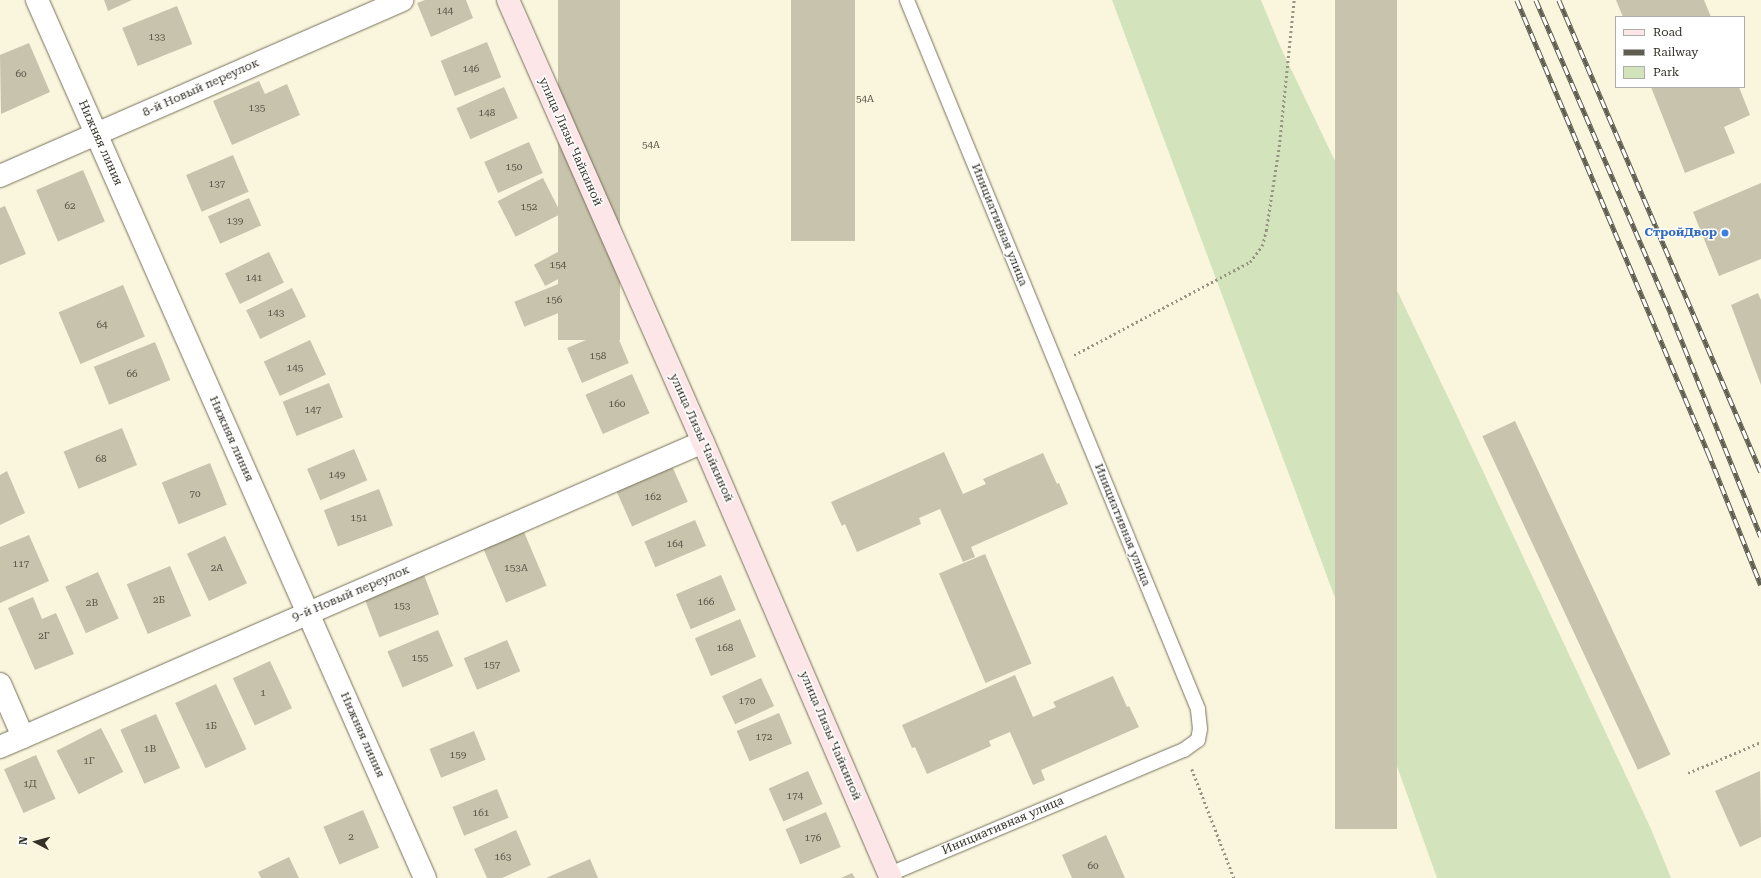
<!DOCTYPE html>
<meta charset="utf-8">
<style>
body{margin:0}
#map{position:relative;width:1761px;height:878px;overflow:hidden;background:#faf6de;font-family:"Roboto Serif",serif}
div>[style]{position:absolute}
.green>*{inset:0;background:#d3e3bc}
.building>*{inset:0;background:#c7c3ac;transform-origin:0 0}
.path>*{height:2.5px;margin-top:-1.25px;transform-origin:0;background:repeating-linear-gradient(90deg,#979483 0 2px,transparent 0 5px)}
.roads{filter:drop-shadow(0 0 1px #76715c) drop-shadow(0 0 1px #76715c)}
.lane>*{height:14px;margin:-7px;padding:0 7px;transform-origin:7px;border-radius:7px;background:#fff}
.street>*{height:22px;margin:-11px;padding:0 11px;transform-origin:11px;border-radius:11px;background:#fff}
.secondary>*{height:22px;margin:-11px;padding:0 11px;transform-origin:11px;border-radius:11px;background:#fce6e7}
.rail>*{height:4.5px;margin-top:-2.25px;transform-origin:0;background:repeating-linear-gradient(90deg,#fff 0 9px,#5f5d50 0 18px);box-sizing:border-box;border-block:1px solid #5f5d50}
.dots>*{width:11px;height:11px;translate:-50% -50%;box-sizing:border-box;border:2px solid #fff;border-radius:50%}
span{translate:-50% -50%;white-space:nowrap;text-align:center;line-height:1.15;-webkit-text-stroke:3px #fff;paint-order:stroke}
.number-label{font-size:10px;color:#585649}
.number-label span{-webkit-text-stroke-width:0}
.street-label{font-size:12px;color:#333128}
.shop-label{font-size:12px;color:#366cbe;font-weight:700}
.right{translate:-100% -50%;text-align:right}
.legend{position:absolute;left:1615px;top:16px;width:130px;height:72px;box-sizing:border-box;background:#fff;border:1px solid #adada9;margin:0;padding:5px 7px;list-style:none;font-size:12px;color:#333128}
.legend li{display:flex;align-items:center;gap:8px;height:20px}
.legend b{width:20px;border:1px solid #adada9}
.north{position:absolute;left:16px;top:822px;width:40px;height:40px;-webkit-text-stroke:3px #fff;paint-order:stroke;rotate:276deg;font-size:11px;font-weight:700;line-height:16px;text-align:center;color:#333128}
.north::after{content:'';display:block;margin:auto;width:14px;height:18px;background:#333128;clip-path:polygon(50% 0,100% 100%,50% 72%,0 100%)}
</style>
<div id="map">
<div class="green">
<div style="clip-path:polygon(1112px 0,1261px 0,1280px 46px,1458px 418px,1651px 829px,1671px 878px,1437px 878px,1378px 713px)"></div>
</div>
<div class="building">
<div style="clip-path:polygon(104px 0,132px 0,108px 11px)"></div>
<div style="clip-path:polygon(425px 0,466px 0,473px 18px,431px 37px,417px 3px)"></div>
<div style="left:558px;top:0;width:62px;height:340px"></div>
<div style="left:791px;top:0;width:64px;height:241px"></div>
<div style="left:1335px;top:0;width:62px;height:829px"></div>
<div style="clip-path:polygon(1616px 0,1704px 0,1711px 17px,1623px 17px)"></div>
<div style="left:177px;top:6px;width:41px;height:59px;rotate:68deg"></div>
<div style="left:487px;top:42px;width:38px;height:50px;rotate:68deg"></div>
<div style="clip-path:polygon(29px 43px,50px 92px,1px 114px,0 55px)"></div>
<div style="clip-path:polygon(259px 81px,265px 94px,287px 84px,300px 115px,232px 145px,213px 101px)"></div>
<div style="left:504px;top:87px;width:34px;height:52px;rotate:66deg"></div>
<div style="clip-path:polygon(1651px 87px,1739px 87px,1750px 115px,1724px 127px,1735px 153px,1685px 173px)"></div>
<div style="left:529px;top:142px;width:34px;height:49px;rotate:66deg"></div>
<div style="left:233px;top:155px;width:40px;height:51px;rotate:67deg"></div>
<div style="left:83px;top:170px;width:56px;height:51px;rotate:67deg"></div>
<div style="left:543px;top:178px;width:40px;height:51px;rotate:63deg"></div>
<div style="clip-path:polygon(1761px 183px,1761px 259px,1719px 276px,1693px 212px)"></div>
<div style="left:249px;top:198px;width:30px;height:45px;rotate:66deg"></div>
<div style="clip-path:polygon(5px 206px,26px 254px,0 265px,0 208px)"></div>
<div style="left:571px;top:245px;width:24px;height:42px;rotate:62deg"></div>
<div style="left:269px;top:252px;width:34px;height:49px;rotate:64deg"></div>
<div style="left:583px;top:274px;width:27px;height:74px;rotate:68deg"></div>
<div style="left:123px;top:285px;width:56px;height:70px;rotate:67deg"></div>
<div style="left:292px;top:288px;width:32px;height:51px;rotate:64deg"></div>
<div style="clip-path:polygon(1758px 293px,1761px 300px,1761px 385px,1731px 305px)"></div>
<div style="left:614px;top:328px;width:38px;height:51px;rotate:67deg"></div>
<div style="left:310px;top:340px;width:38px;height:51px;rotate:65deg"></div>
<div style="left:155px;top:342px;width:41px;height:66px;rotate:68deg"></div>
<div style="left:632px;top:374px;width:43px;height:51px;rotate:66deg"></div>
<div style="left:329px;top:383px;width:37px;height:50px;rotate:68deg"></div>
<div style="left:1515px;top:421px;width:368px;height:36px;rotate:65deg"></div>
<div style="left:122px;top:428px;width:40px;height:63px;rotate:68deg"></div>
<div style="left:354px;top:449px;width:34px;height:51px;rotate:67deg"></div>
<div style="clip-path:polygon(944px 452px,963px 494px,986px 484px,983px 479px,1043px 453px,1057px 484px,1059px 483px,1068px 504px,971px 547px,975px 557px,963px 562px,940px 509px,919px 518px,921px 524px,857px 552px,845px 524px,842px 526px,831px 502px)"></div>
<div style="left:210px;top:463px;width:45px;height:52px;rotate:68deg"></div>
<div style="left:672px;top:466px;width:39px;height:61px;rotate:66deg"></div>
<div style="clip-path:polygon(7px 471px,25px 513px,0 525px,0 475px)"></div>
<div style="left:379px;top:489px;width:39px;height:59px;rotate:69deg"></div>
<div style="left:695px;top:520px;width:28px;height:55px;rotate:67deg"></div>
<div style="left:524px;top:532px;width:58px;height:44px;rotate:67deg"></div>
<div style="clip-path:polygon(29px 535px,49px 581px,0 603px,0 547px)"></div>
<div style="left:225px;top:536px;width:52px;height:42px;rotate:65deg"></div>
<div style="left:985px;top:554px;width:119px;height:50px;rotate:67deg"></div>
<div style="left:170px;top:566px;width:54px;height:47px;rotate:67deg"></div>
<div style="left:98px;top:572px;width:51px;height:36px;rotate:66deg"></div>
<div style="left:424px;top:575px;width:42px;height:64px;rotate:69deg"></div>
<div style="left:721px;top:575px;width:38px;height:49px;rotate:67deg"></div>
<div style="clip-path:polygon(33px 597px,42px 619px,56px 613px,74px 654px,35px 670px,8px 608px)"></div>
<div style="left:740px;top:619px;width:41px;height:49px;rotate:67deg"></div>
<div style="left:438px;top:630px;width:39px;height:55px;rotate:67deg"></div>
<div style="left:507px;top:640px;width:34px;height:47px;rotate:67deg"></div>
<div style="left:270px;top:661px;width:52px;height:41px;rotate:65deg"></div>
<div style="clip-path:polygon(1015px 675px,1033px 717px,1056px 707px,1053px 702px,1113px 676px,1127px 707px,1129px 706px,1139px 727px,1041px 770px,1045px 780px,1033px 785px,1010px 732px,989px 741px,991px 746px,927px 774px,915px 747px,912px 748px,902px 725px)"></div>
<div style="left:761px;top:678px;width:31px;height:43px;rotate:65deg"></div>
<div style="left:216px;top:684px;width:72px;height:45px;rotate:65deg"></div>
<div style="left:779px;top:713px;width:33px;height:46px;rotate:67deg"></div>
<div style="left:156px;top:714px;width:59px;height:39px;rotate:66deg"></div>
<div style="left:101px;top:728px;width:49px;height:50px;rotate:63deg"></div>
<div style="left:474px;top:731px;width:31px;height:48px;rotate:68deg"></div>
<div style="left:36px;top:755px;width:48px;height:35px;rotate:66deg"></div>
<div style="left:808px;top:771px;width:36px;height:43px;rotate:66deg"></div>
<div style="clip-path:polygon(1760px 771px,1761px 837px,1740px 847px,1715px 791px)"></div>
<div style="left:497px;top:789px;width:31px;height:48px;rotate:68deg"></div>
<div style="left:363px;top:810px;width:41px;height:43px;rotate:67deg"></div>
<div style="left:826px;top:812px;width:38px;height:44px;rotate:67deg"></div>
<div style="clip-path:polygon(516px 830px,531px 865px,502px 878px,487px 878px,474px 849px)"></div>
<div style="clip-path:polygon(1106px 835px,1125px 878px,1072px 878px,1062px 855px)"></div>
<div style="clip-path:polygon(289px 857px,299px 878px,261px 878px,258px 872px)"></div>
<div style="clip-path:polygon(590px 859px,598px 878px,546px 878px)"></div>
<div style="clip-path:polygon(852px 873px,855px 878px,841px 878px)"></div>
</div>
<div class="path">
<div style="left:1074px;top:355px;width:199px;rotate:-27.9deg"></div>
<div style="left:1250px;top:262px;width:20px;rotate:-53deg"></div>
<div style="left:1262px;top:246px;width:16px;rotate:-75deg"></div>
<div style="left:1266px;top:231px;width:85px;rotate:-81.2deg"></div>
<div style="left:1279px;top:147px;width:148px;rotate:-84.2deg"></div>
<div style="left:1192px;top:769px;width:117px;rotate:68.9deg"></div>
<div style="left:1688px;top:773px;width:79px;rotate:-23deg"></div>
</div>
<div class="roads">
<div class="lane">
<div style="left:890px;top:874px;width:319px;rotate:-22.9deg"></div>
<div style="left:1184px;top:750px;width:17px;rotate:-36deg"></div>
<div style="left:1198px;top:740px;width:11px;rotate:-80deg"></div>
<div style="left:1200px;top:729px;width:20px;rotate:-96deg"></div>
<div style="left:1198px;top:709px;width:766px;rotate:-112.32deg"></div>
</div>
<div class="street">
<div style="left:37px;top:0;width:960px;rotate:66.16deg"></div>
<div style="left:0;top:176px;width:439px;rotate:-23.6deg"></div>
<div style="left:0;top:684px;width:58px;rotate:66.5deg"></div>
<div style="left:0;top:747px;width:766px;rotate:-23.45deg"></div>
</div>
<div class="secondary">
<div style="left:508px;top:0;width:483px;rotate:66.2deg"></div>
<div style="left:703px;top:442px;width:475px;rotate:66.7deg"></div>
</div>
</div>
<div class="rail">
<div style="left:1517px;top:0;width:491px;rotate:67.1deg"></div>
<div style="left:1708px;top:452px;width:143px;rotate:68.3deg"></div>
<div style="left:1536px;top:0;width:342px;rotate:66.7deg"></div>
<div style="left:1671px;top:314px;width:240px;rotate:68deg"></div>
<div style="left:1559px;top:0;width:513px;rotate:66.83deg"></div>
</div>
<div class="dots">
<div style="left:1725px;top:233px;background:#3f7fe0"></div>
</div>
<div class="number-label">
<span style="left:445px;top:11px">144</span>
<span style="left:157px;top:37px">133</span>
<span style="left:471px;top:69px">146</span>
<span style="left:21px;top:74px">60</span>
<span style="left:865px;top:99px">54А</span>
<span style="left:257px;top:108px">135</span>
<span style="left:487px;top:113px">148</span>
<span style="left:651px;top:145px">54А</span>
<span style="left:514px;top:167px">150</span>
<span style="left:217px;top:184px">137</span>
<span style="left:70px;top:206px">62</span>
<span style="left:529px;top:207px">152</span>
<span style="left:235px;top:221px">139</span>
<span style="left:558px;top:265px">154</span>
<span style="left:254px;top:278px">141</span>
<span style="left:554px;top:300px">156</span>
<span style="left:276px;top:313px">143</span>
<span style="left:102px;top:325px">64</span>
<span style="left:598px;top:356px">158</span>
<span style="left:295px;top:368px">145</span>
<span style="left:132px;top:374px">66</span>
<span style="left:617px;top:404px">160</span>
<span style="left:313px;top:410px">147</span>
<span style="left:101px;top:459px">68</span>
<span style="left:337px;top:475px">149</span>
<span style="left:195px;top:494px">70</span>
<span style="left:653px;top:497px">162</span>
<span style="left:359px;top:518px">151</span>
<span style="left:675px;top:544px">164</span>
<span style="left:21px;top:564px">117</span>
<span style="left:217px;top:568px">2А</span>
<span style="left:516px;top:568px">153А</span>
<span style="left:159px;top:600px">2Б</span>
<span style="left:706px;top:602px">166</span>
<span style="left:92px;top:603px">2В</span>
<span style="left:402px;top:606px">153</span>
<span style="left:44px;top:636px">2Г</span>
<span style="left:725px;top:648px">168</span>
<span style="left:420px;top:658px">155</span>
<span style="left:492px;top:665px">157</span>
<span style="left:263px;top:693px">1</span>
<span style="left:747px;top:701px">170</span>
<span style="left:211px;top:726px">1Б</span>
<span style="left:764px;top:737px">172</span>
<span style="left:150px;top:749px">1В</span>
<span style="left:458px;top:755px">159</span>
<span style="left:89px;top:761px">1Г</span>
<span style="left:30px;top:784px">1Д</span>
<span style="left:795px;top:796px">174</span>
<span style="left:481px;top:813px">161</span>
<span style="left:351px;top:837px">2</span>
<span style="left:813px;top:838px">176</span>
<span style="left:503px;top:857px">163</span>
<span style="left:1093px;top:866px">60</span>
</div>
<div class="street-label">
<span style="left:201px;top:88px;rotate:-24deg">8-й Новый переулок</span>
<span style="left:570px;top:142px;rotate:66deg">улица Лизы Чайкиной</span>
<span style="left:100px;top:143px;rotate:66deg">Нижняя линия</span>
<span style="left:999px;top:225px;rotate:68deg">Инициативная улица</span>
<span style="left:701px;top:438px;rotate:66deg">улица Лизы Чайкиной</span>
<span style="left:231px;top:439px;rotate:66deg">Нижняя линия</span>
<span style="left:1122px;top:525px;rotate:68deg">Инициативная улица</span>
<span style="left:351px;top:594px;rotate:-23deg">9-й Новый переулок</span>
<span style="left:362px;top:735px;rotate:66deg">Нижняя линия</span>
<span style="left:830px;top:736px;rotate:67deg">улица Лизы Чайкиной</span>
<span style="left:1003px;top:826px;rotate:-23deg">Инициативная улица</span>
</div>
<div class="shop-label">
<span class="right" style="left:1717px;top:233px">СтройДвор</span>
</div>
<ul class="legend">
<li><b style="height:5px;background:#fce6e7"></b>Road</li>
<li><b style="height:5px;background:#5f5d50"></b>Railway</li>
<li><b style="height:11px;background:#d3e3bc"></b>Park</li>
</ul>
<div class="north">N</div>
</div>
